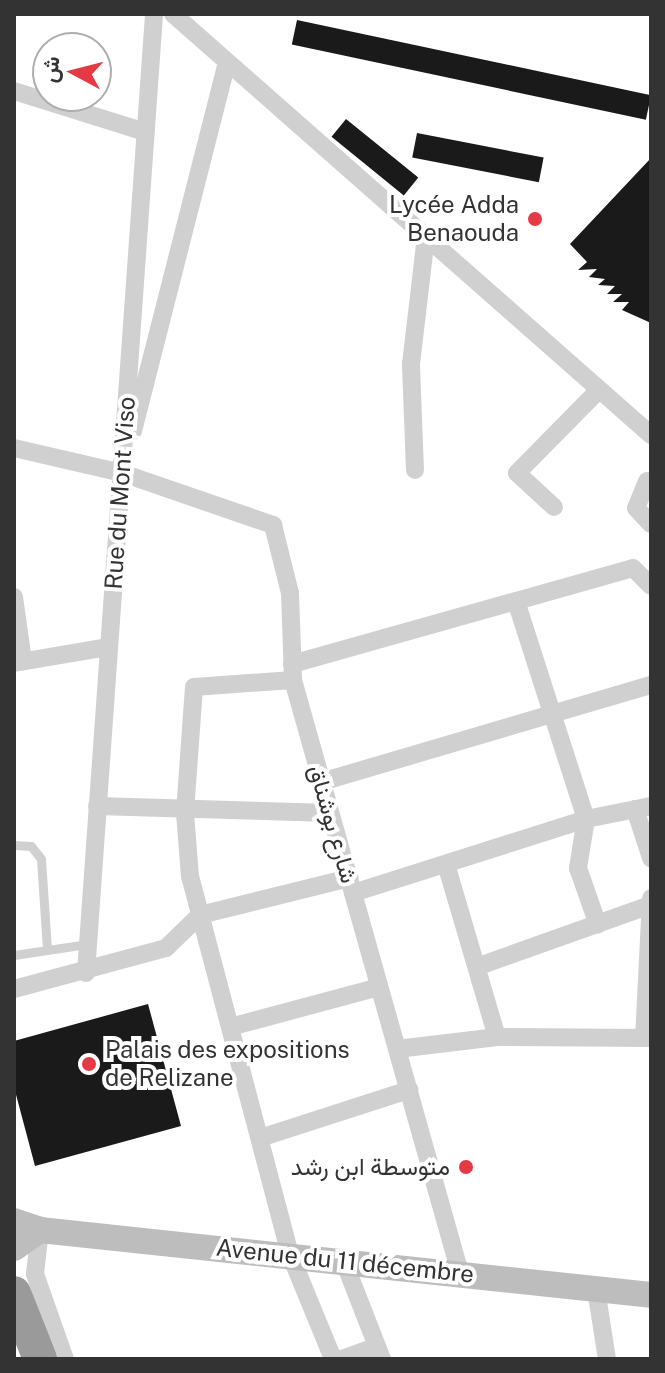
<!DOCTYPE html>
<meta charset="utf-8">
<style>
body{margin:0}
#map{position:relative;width:665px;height:1373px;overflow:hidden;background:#fff;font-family:"Public Sans",Vazirmatn,sans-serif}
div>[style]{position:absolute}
.building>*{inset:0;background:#1a1a1a;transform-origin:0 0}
.lane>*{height:9px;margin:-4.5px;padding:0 4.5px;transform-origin:4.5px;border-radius:4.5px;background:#d0d0d0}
.street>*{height:18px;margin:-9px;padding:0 9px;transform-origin:9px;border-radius:9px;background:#d0d0d0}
.secondary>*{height:26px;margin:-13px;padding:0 13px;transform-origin:13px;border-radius:13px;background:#bdbdbd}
.highway>*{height:34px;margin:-17px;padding:0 17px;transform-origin:17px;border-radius:17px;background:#9a9a9a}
.dots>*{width:22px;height:22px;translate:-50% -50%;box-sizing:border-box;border:4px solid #fff;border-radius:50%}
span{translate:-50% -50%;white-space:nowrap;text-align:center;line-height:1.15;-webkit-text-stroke:8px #fff;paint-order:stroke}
.poi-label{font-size:24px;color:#333}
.right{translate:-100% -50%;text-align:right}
.left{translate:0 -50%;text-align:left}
.street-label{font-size:24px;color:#333}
.frame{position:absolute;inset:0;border:16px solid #333;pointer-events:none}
.north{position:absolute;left:32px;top:32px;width:80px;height:80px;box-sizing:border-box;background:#fff;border:2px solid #adadad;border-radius:50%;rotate:277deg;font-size:22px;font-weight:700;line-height:32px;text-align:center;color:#333}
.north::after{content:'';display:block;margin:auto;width:28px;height:36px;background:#e63946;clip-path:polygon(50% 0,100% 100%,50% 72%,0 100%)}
</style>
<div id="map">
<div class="building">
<div style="left:297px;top:20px;width:362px;height:25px;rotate:12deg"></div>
<div style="left:346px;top:119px;width:93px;height:23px;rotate:39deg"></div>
<div style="left:417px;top:133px;width:129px;height:25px;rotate:11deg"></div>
<div style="clip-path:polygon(651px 158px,651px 323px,622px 310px,629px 302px,613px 302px,622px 294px,607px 294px,615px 286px,598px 285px,605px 279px,589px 277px,597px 269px,578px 270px,587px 262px,570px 244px)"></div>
<div style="clip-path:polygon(148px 1004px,181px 1126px,35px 1166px,14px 1087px,14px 1041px)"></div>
</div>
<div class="lane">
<div style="left:14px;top:845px;width:17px;rotate:3deg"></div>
<div style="left:31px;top:846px;width:16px;rotate:52deg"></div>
<div style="left:41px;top:859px;width:91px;rotate:86.2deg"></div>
<div style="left:14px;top:955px;width:75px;rotate:-8.5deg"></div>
</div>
<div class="street">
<div style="left:173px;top:14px;width:637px;rotate:41.37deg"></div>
<div style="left:14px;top:91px;width:138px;rotate:17.3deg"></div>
<div style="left:133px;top:431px;width:378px;rotate:-75.7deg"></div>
<div style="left:14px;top:448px;width:111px;rotate:13deg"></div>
<div style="left:122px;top:473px;width:160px;rotate:19deg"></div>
<div style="left:273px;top:525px;width:70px;rotate:76deg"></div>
<div style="left:290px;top:593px;width:87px;rotate:88deg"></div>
<div style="left:293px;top:680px;width:616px;rotate:74.27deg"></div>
<div style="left:415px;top:470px;width:106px;rotate:-92.2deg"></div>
<div style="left:411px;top:364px;width:128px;rotate:-83.3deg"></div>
<div style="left:647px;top:481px;width:29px;rotate:112deg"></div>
<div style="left:636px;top:508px;width:22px;rotate:47deg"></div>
<div style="left:554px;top:507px;width:50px;rotate:-137.4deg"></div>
<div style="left:517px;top:473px;width:115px;rotate:-45.4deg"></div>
<div style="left:14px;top:597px;width:65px;rotate:82deg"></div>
<div style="left:516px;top:601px;width:229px;rotate:72.2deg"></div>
<div style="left:586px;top:819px;width:50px;rotate:99.3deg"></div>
<div style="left:578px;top:868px;width:60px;rotate:70.7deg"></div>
<div style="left:14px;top:663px;width:96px;rotate:-9.6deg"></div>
<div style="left:292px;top:664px;width:354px;rotate:-15.7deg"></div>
<div style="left:633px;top:568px;width:25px;rotate:45deg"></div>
<div style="left:293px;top:680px;width:99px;rotate:176deg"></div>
<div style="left:194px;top:687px;width:126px;rotate:94.1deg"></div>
<div style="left:185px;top:813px;width:63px;rotate:85.5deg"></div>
<div style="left:190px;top:876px;width:391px;rotate:75.2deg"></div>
<div style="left:290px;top:1254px;width:113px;rotate:67.7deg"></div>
<div style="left:321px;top:782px;width:344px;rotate:-16.4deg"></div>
<div style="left:97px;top:806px;width:233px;rotate:1.7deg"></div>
<div style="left:635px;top:809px;width:52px;rotate:71.9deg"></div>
<div style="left:446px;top:864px;width:180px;rotate:73.6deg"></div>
<div style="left:353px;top:893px;width:244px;rotate:-17.6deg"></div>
<div style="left:586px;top:819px;width:66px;rotate:-11.3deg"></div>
<div style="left:479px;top:966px;width:182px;rotate:-19.6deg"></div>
<div style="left:86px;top:973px;width:961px;rotate:-85.94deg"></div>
<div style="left:14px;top:989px;width:157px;rotate:-15.1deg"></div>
<div style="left:166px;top:948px;width:47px;rotate:-44.1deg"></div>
<div style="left:200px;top:915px;width:154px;rotate:-13.9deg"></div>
<div style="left:230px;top:1027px;width:154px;rotate:-15deg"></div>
<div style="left:644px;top:1038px;width:140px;rotate:-87.1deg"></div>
<div style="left:397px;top:1049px;width:101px;rotate:-6.8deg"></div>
<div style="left:497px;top:1037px;width:154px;rotate:0.4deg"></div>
<div style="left:260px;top:1138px;width:157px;rotate:-17.9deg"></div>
<div style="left:40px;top:1230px;width:44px;rotate:96.5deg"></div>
<div style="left:35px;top:1274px;width:90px;rotate:70.6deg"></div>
<div style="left:343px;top:1259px;width:107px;rotate:68.7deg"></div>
<div style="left:596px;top:1289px;width:71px;rotate:81.1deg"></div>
<div style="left:342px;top:1359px;width:37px;rotate:-20deg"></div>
</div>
<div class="secondary">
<div style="left:14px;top:1221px;width:28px;rotate:19deg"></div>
<div style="left:40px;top:1230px;width:614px;rotate:6.07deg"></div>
<div style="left:14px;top:1248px;width:32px;rotate:-35deg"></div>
</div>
<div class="highway">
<div style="left:14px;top:1293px;width:71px;rotate:68.5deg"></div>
</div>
<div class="dots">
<div style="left:535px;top:219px;background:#e63946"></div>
<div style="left:89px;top:1064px;background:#e63946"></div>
<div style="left:466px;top:1167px;background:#e63946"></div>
</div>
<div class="poi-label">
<span class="right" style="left:519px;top:219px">Lycée Adda<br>Benaouda</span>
<span class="left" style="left:105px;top:1064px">Palais des expositions<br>de Relizane</span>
<span class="right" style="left:450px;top:1167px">متوسطة ابن رشد</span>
</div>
<div class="street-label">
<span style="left:120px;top:493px;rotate:-86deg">Rue du Mont Viso</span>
<span style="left:333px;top:824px;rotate:74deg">شارع بوشناق</span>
<span style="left:345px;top:1261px;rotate:6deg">Avenue du 11 décembre</span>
</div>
<div class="frame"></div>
<div class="north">ش</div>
</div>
